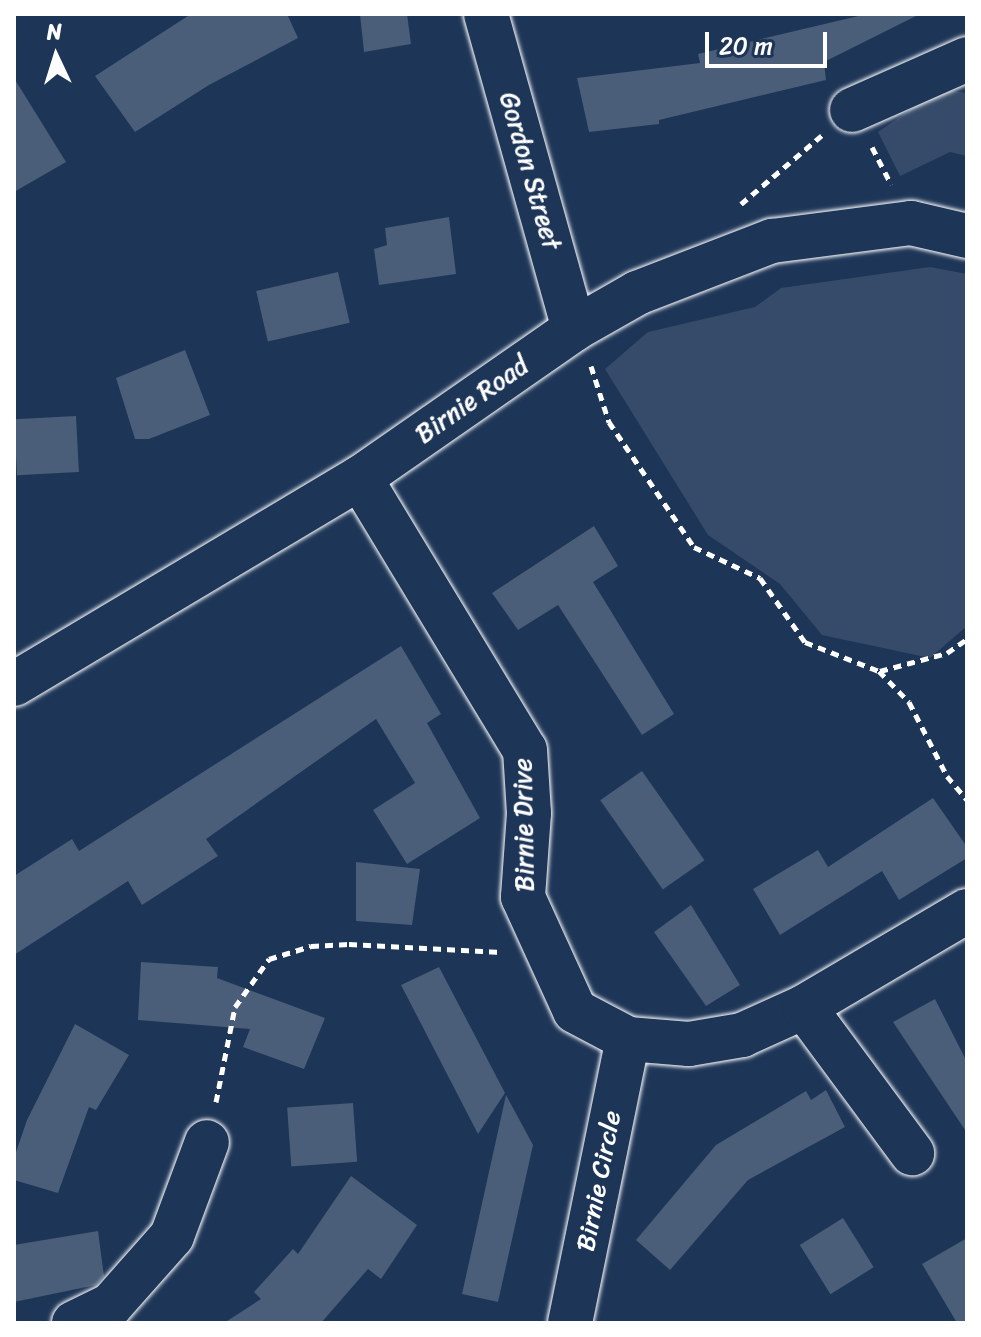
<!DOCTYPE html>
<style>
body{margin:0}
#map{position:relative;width:981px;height:1337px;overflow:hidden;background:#1d3557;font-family:Sriracha,sans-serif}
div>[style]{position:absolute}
.green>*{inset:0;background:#364b69}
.building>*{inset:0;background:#4a5d79;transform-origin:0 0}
.path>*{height:5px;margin-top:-2.5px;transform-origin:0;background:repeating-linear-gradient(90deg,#fff 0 8px,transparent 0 14px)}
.roads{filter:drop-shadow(0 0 2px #fff) drop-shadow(0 0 2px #fff)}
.street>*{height:44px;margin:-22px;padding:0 22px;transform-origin:22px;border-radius:22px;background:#1d3557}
.secondary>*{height:44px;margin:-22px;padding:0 22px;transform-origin:22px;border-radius:22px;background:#1d3557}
span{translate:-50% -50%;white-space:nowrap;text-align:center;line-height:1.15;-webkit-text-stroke:6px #1d3557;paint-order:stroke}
.street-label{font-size:26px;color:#fff}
.frame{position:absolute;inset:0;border:16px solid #fff;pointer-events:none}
.north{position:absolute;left:16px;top:16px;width:80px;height:80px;-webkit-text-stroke:6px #1d3557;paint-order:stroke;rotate:356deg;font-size:22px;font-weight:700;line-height:32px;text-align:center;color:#fff}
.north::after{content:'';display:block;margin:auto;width:28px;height:36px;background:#fff;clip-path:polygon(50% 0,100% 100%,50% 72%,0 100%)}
.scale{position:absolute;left:705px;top:32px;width:122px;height:36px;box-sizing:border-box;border:4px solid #fff;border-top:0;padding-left:10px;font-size:24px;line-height:28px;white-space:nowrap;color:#fff;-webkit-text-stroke:6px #1d3557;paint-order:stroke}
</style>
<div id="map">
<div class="green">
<div style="clip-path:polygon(941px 89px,967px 93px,967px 156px,950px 152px,900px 176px,878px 132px)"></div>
<div style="clip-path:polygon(930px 267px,967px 274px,967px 626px,930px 658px,822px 635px,780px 584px,708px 535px,605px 369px,648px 332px,755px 307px,781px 288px)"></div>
</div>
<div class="building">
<div style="clip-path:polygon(191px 14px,287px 14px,298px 38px,209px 85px,135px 132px,95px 76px)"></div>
<div style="clip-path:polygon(360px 14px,407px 14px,411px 44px,364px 52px)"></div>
<div style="clip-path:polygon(867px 14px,916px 16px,824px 62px,826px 80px,659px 120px,659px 124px,589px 132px,577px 78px,700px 63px,698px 54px)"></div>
<div style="clip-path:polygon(14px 78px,66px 162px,14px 192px)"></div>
<div style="clip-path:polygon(449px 217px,456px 274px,379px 285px,374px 249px,387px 245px,385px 228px)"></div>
<div style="left:338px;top:272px;width:52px;height:84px;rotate:77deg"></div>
<div style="clip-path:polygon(185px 350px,210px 415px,149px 439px,135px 439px,116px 378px)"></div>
<div style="left:76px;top:416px;width:56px;height:62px;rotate:87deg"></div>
<div style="clip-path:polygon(594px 526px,618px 566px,593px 582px,674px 714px,642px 735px,558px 605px,518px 630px,492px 593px)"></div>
<div style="clip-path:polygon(401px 646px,441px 714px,427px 723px,480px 818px,407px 864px,373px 810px,415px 783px,376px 719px,206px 839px,218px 856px,142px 905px,128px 881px,14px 955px,14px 876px,72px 839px,79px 851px)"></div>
<div style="left:642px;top:771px;width:109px;height:51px;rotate:55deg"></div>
<div style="clip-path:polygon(933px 798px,967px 847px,967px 858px,899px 900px,882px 871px,780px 935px,753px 889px,818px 850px,828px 867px)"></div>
<div style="clip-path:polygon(356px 862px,420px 869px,412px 925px,356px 921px)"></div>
<div style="clip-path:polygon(691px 905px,740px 985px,706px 1006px,654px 932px)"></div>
<div style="clip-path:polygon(141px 962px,218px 967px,217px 978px,325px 1018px,304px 1069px,243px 1047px,250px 1029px,138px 1020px)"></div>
<div style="clip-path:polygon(439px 967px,505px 1093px,478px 1134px,401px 985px)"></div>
<div style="clip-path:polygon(935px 999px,967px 1062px,967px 1133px,893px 1022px)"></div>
<div style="clip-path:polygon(75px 1024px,129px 1055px,96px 1110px,89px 1107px,58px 1193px,14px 1180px,14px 1158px,27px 1120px)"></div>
<div style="clip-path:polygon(826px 1090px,845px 1127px,748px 1180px,670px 1270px,636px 1240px,716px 1145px,806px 1091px,811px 1100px)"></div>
<div style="clip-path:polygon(506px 1095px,533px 1145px,498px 1302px,462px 1294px)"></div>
<div style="left:353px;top:1103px;width:59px;height:66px;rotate:86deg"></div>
<div style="clip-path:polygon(351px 1176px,417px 1225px,381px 1279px,368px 1269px,321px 1323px,224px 1323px,261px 1299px,254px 1292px,293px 1249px,298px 1254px)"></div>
<div style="left:843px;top:1218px;width:58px;height:51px;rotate:58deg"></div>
<div style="clip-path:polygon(98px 1231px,104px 1276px,96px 1285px,14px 1302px,14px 1245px)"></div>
<div style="clip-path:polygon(967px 1238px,967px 1323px,957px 1323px,922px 1264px)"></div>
</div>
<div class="path">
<div style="left:872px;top:147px;width:42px;rotate:62.8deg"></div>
<div style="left:741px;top:204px;width:106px;rotate:-40.4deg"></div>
<div style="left:591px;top:366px;width:59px;rotate:72.2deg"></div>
<div style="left:609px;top:422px;width:151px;rotate:55.8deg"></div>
<div style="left:694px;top:547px;width:73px;rotate:25.2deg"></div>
<div style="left:760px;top:578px;width:78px;rotate:54.9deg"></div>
<div style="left:805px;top:642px;width:79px;rotate:21.4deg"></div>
<div style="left:879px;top:671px;width:43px;rotate:45.9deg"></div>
<div style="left:909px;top:702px;width:83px;rotate:62.8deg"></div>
<div style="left:947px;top:776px;width:31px;rotate:50deg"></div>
<div style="left:880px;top:671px;width:69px;rotate:-15deg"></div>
<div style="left:947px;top:653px;width:24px;rotate:-35deg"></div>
<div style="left:216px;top:1102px;width:97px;rotate:-78.7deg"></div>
<div style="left:235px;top:1007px;width:59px;rotate:-54.7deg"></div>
<div style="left:269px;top:959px;width:44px;rotate:-17.2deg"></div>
<div style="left:311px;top:946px;width:38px;rotate:-3deg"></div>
<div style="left:349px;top:944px;width:152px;rotate:3deg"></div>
</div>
<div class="roads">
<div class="street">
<div style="left:486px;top:14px;width:327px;rotate:74.4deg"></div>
<div style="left:852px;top:110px;width:126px;rotate:-23.9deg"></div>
<div style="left:360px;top:478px;width:318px;rotate:58.8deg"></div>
<div style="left:525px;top:750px;width:63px;rotate:86.4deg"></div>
<div style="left:529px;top:813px;width:84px;rotate:94.1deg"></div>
<div style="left:523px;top:897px;width:125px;rotate:65.5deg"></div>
<div style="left:575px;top:1011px;width:60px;rotate:27.8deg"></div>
<div style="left:628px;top:1039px;width:61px;rotate:4.7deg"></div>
<div style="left:689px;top:1044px;width:54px;rotate:-9.6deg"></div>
<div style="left:742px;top:1035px;width:68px;rotate:-24.3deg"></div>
<div style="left:804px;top:1007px;width:189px;rotate:-30.5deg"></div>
<div style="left:804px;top:1007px;width:182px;rotate:53.5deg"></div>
<div style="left:74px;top:1323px;width:41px;rotate:-25.9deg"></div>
<div style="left:111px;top:1305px;width:92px;rotate:-48.5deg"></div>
<div style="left:172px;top:1236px;width:100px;rotate:-69.6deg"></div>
<div style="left:570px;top:1323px;width:290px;rotate:-78.5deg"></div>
</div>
<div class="secondary">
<div style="left:14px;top:684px;width:403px;rotate:-30.8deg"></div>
<div style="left:360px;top:478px;width:261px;rotate:-34.8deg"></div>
<div style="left:574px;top:329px;width:73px;rotate:-29.7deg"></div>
<div style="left:637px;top:293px;width:145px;rotate:-21.1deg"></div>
<div style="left:772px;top:241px;width:140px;rotate:-7.4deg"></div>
<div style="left:911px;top:223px;width:57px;rotate:13.1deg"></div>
</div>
</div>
<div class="street-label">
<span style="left:530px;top:171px;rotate:74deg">Gordon Street</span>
<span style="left:472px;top:400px;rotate:-35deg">Birnie Road</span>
<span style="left:524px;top:825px;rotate:-91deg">Birnie Drive</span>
<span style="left:599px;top:1181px;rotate:-79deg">Birnie Circle</span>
</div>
<div class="frame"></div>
<div class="north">N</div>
<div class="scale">20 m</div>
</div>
